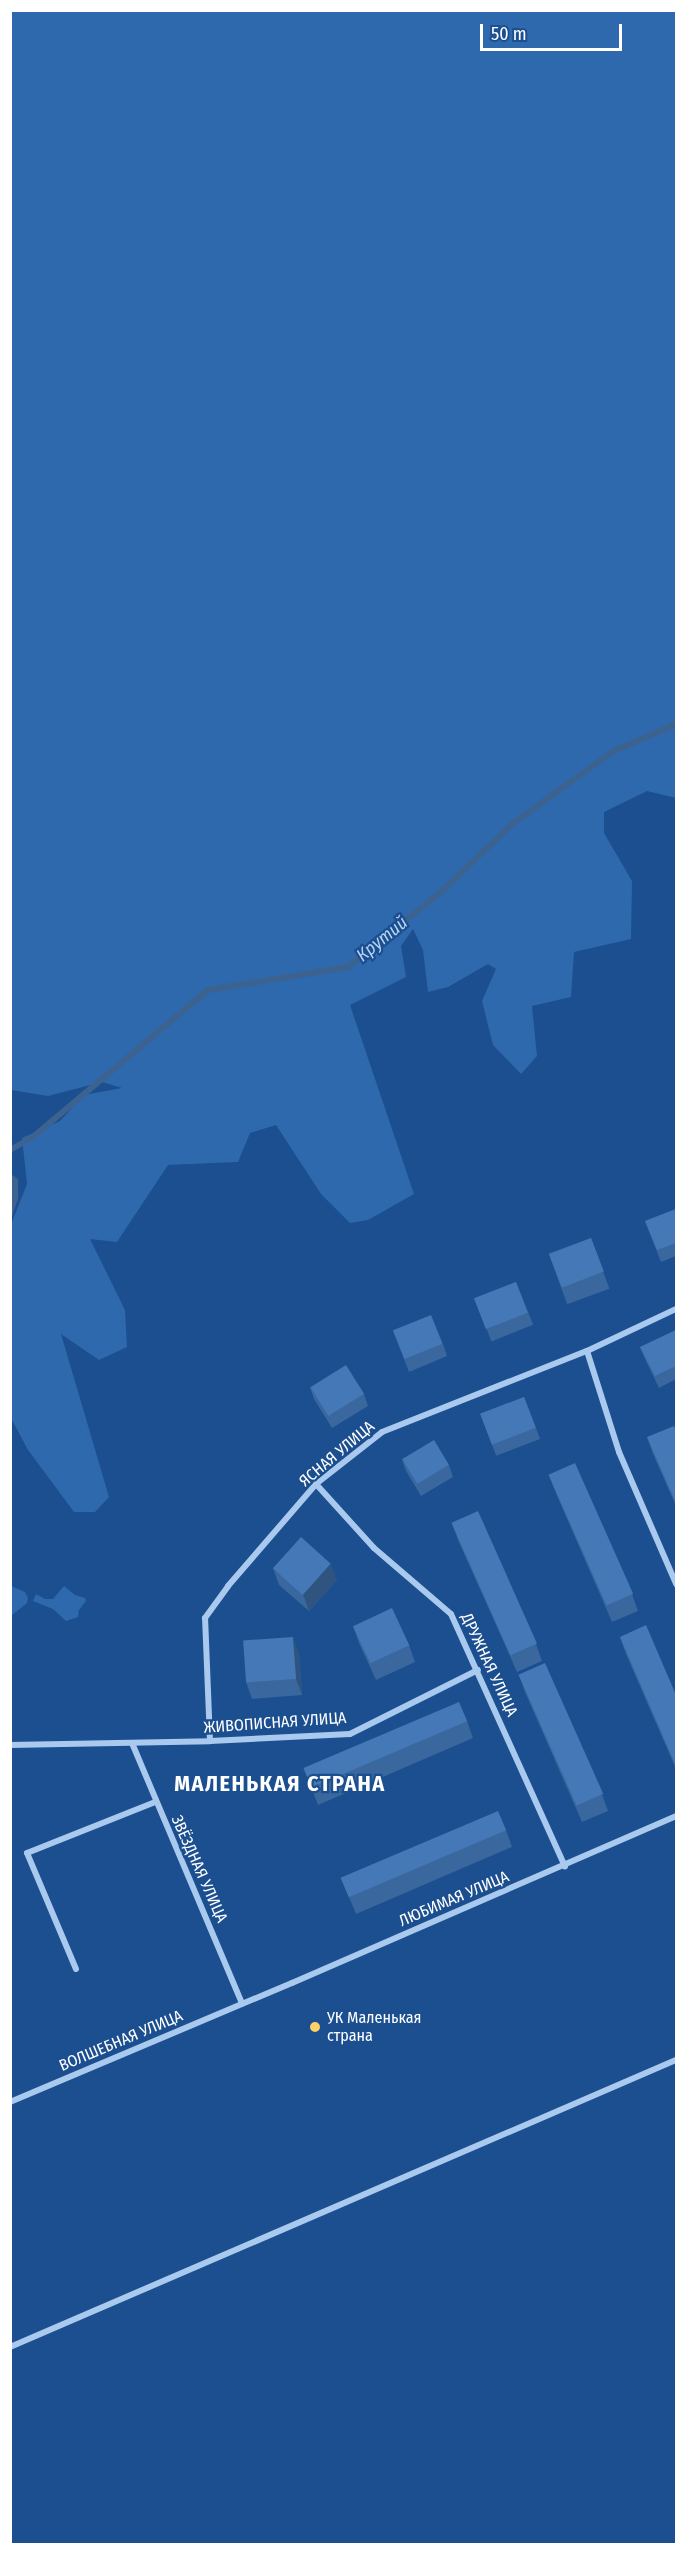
<!DOCTYPE html>
<meta charset="utf-8">
<style>
body{margin:0}
#map{position:relative;width:687px;height:2555px;overflow:hidden;background:#1b4f8f;font-family:"Fira Sans Condensed",sans-serif}
div>[style]{position:absolute}
.green>*{inset:0;background:#2e69ad}
.water>*{inset:0;background:#3c6290}
.stream>*{height:6px;margin:-3px;padding:0 3px;transform-origin:3px;border-radius:3px;background:#3c6290}
.street>*{height:6px;margin:-3px;padding:0 3px;transform-origin:3px;border-radius:3px;background:#a9c9ee}
.wall>*{inset:0;background:#3a679d;transform-origin:0 0}
.shaded-wall>*{inset:0;background:#305480}
.building>*{inset:0;background:#4478b7;transform-origin:0 0}
.dots>*{width:16px;height:16px;translate:-50% -50%;box-sizing:border-box;border:3px solid #1b4f8f;border-radius:50%}
span{translate:-50% -50%;white-space:nowrap;text-align:center;line-height:1.15;-webkit-text-stroke:4.5px #1b4f8f;paint-order:stroke}
.street-label{font-size:16px;color:#fff}
.poi-label{font-size:16px;color:#fff}
.left{translate:0 -50%;text-align:left}
.water-label{font-size:18px;color:#b5d3f5;font-style:italic}
.district-label{font-size:22px;color:#fff;font-weight:700;letter-spacing:1.5px}
.frame{position:absolute;inset:0;border:12px solid #fff;pointer-events:none}
.scale{position:absolute;left:480px;top:24px;width:142px;height:27px;box-sizing:border-box;border:3px solid #fff;border-top:0;padding-left:8px;font-size:18px;line-height:21px;white-space:nowrap;color:#fff;-webkit-text-stroke:4px #1b4f8f;paint-order:stroke}
</style>
<div id="map">
<div class="green">
<div style="clip-path:polygon(11px 10px,676px 11px,676px 798px,647px 791px,604px 812px,604px 833px,632px 881px,631px 939px,574px 952px,571px 997px,532px 1006px,537px 1056px,521px 1074px,493px 1045px,482px 1001px,496px 969px,488px 964px,448px 987px,428px 992px,423px 950px,413px 929px,401px 946px,406px 977px,350px 1005px,414px 1194px,368px 1220px,350px 1223px,321px 1194px,276px 1125px,250px 1133px,238px 1162px,168px 1165px,117px 1242px,90px 1239px,125px 1310px,127px 1347px,99px 1360px,61px 1334px,109px 1497px,95px 1512px,74px 1512px,28px 1450px,11px 1418px,10px 1227px,27px 1184px,22px 1138px,60px 1121px,84px 1095px,122px 1088px,102px 1082px,48px 1096px,11px 1090px)"></div>
<div style="clip-path:polygon(11px 1586px,25px 1592px,28px 1598px,27px 1603px,11px 1616px)"></div>
<div style="clip-path:polygon(64px 1586px,75px 1595px,85px 1598px,86px 1601px,79px 1610px,78px 1617px,66px 1621px,53px 1609px,33px 1601px,36px 1594px,45px 1599px,53px 1599px)"></div>
</div>
<div class="water">
<div style="clip-path:polygon(11px 1174px,18px 1179px,18px 1199px,11px 1219px)"></div>
</div>
<div class="stream">
<div style="left:10px;top:1150px;width:28px;rotate:-30deg"></div>
<div style="left:34px;top:1136px;width:227px;rotate:-40deg"></div>
<div style="left:208px;top:990px;width:142px;rotate:-9.3deg"></div>
<div style="left:348px;top:967px;width:119px;rotate:-38.9deg"></div>
<div style="left:441px;top:892px;width:97px;rotate:-43.7deg"></div>
<div style="left:511px;top:825px;width:125px;rotate:-35.9deg"></div>
<div style="left:612px;top:752px;width:70px;rotate:-23.6deg"></div>
</div>
<div class="street">
<div style="left:587px;top:1351px;width:106px;rotate:72.4deg"></div>
<div style="left:619px;top:1452px;width:144px;rotate:66.6deg"></div>
<div style="left:316px;top:1484px;width:86px;rotate:47.8deg"></div>
<div style="left:374px;top:1548px;width:101px;rotate:40.6deg"></div>
<div style="left:451px;top:1614px;width:277px;rotate:65.7deg"></div>
<div style="left:210px;top:1741px;width:123px;rotate:-92.3deg"></div>
<div style="left:205px;top:1618px;width:39px;rotate:-54deg"></div>
<div style="left:228px;top:1586px;width:135px;rotate:-49.2deg"></div>
<div style="left:316px;top:1484px;width:84px;rotate:-38.2deg"></div>
<div style="left:382px;top:1432px;width:220px;rotate:-21.6deg"></div>
<div style="left:587px;top:1351px;width:98px;rotate:-25.3deg"></div>
<div style="left:132px;top:1743px;width:283px;rotate:67.1deg"></div>
<div style="left:10px;top:1745px;width:200px;rotate:-1.1deg"></div>
<div style="left:210px;top:1741px;width:140px;rotate:-2.9deg"></div>
<div style="left:350px;top:1734px;width:143px;rotate:-26.6deg"></div>
<div style="left:76px;top:1969px;width:126px;rotate:-112.9deg"></div>
<div style="left:27px;top:1853px;width:138px;rotate:-21.7deg"></div>
<div style="left:10px;top:2102px;width:306px;rotate:-22.9deg"></div>
<div style="left:292px;top:1983px;width:419px;rotate:-23.5deg"></div>
<div style="left:10px;top:2347px;width:725px;rotate:-23.31deg"></div>
</div>
<div class="wall">
<div style="clip-path:polygon(676px 1209px,676px 1256px,661px 1262px,645px 1221px)"></div>
<div style="left:591px;top:1238px;width:54px;height:45px;rotate:70deg"></div>
<div style="left:516px;top:1282px;width:46px;height:45px;rotate:68deg"></div>
<div style="clip-path:polygon(676px 1330px,676px 1379px,659px 1388px,645px 1359px,640px 1347px)"></div>
<div style="clip-path:polygon(393px 1331px,443px 1344px,447px 1356px,409px 1372px)"></div>
<div style="clip-path:polygon(310px 1387px,364px 1394px,368px 1406px,332px 1428px,314px 1399px)"></div>
<div style="left:524px;top:1397px;width:45px;height:47px;rotate:69deg"></div>
<div style="clip-path:polygon(676px 1432px,676px 1506px,653px 1454px,647px 1437px)"></div>
<div style="clip-path:polygon(402px 1459px,449px 1465px,453px 1477px,421px 1496px,406px 1471px)"></div>
<div style="clip-path:polygon(549px 1475px,632px 1594px,638px 1611px,612px 1622px,555px 1491px)"></div>
<div style="clip-path:polygon(452px 1523px,536px 1644px,542px 1661px,517px 1672px,458px 1540px)"></div>
<div style="clip-path:polygon(273px 1568px,337px 1580px,309px 1611px,279px 1585px)"></div>
<div style="clip-path:polygon(353px 1626px,409px 1645px,415px 1662px,376px 1680px,359px 1643px)"></div>
<div style="clip-path:polygon(620px 1637px,676px 1695px,676px 1769px,626px 1654px)"></div>
<div style="clip-path:polygon(299px 1654px,302px 1695px,252px 1699px,246px 1682px)"></div>
<div style="clip-path:polygon(519px 1675px,602px 1794px,608px 1811px,582px 1822px,525px 1692px)"></div>
<div style="clip-path:polygon(467px 1721px,473px 1738px,318px 1805px,304px 1769px)"></div>
<div style="clip-path:polygon(506px 1830px,512px 1847px,356px 1914px,341px 1878px)"></div>
</div>
<div class="shaded-wall">
<div style="clip-path:polygon(331px 1564px,337px 1580px,309px 1611px,303px 1594px)"></div>
<div style="clip-path:polygon(293px 1637px,299px 1654px,302px 1695px,296px 1679px)"></div>
</div>
<div class="building">
<div style="clip-path:polygon(676px 1209px,676px 1243px,657px 1250px,645px 1221px)"></div>
<div style="left:591px;top:1238px;width:36px;height:45px;rotate:69deg"></div>
<div style="left:516px;top:1282px;width:33px;height:45px;rotate:69deg"></div>
<div style="left:431px;top:1315px;width:31px;height:41px;rotate:68deg"></div>
<div style="clip-path:polygon(676px 1330px,676px 1366px,655px 1376px,640px 1347px)"></div>
<div style="left:346px;top:1365px;width:34px;height:42px;rotate:58deg"></div>
<div style="left:524px;top:1397px;width:33px;height:47px;rotate:69deg"></div>
<div style="clip-path:polygon(674px 1426px,676px 1432px,676px 1503px,647px 1437px)"></div>
<div style="left:434px;top:1440px;width:29px;height:37px;rotate:59deg"></div>
<div style="left:575px;top:1463px;width:143px;height:29px;rotate:66deg"></div>
<div style="left:478px;top:1511px;width:145px;height:29px;rotate:66deg"></div>
<div style="left:301px;top:1537px;width:40px;height:42px;rotate:42deg"></div>
<div style="left:392px;top:1608px;width:41px;height:43px;rotate:65deg"></div>
<div style="clip-path:polygon(646px 1625px,676px 1695px,676px 1766px,620px 1637px)"></div>
<div style="left:293px;top:1637px;width:42px;height:50px;rotate:86deg"></div>
<div style="left:545px;top:1663px;width:143px;height:29px;rotate:66deg"></div>
<div style="left:459px;top:1702px;width:21px;height:169px;rotate:67deg"></div>
<div style="left:498px;top:1811px;width:21px;height:171px;rotate:67deg"></div>
</div>
<div class="dots">
<div style="left:315px;top:2027px;background:#ffd166"></div>
</div>
<div class="street-label">
<span style="left:337px;top:1454px;rotate:-40deg">ЯСНАЯ УЛИЦА</span>
<span style="left:489px;top:1665px;rotate:65deg">ДРУЖНАЯ УЛИЦА</span>
<span style="left:275px;top:1723px;rotate:-4deg">ЖИВОПИСНАЯ УЛИЦА</span>
<span style="left:199px;top:1869px;rotate:66deg">ЗВЁЗДНАЯ УЛИЦА</span>
<span style="left:454px;top:1899px;rotate:-23deg">ЛЮБИМАЯ УЛИЦА</span>
<span style="left:121px;top:2041px;rotate:-23deg">ВОЛШЕБНАЯ УЛИЦА</span>
</div>
<div class="poi-label">
<span class="left" style="left:327px;top:2027px">УК Маленькая<br>страна</span>
</div>
<div class="water-label">
<span style="left:382px;top:939px;rotate:-39deg">Крутий</span>
</div>
<div class="district-label">
<span style="left:280px;top:1784px">МАЛЕНЬКАЯ СТРАНА</span>
</div>
<div class="frame"></div>
<div class="scale">50 m</div>
</div>
